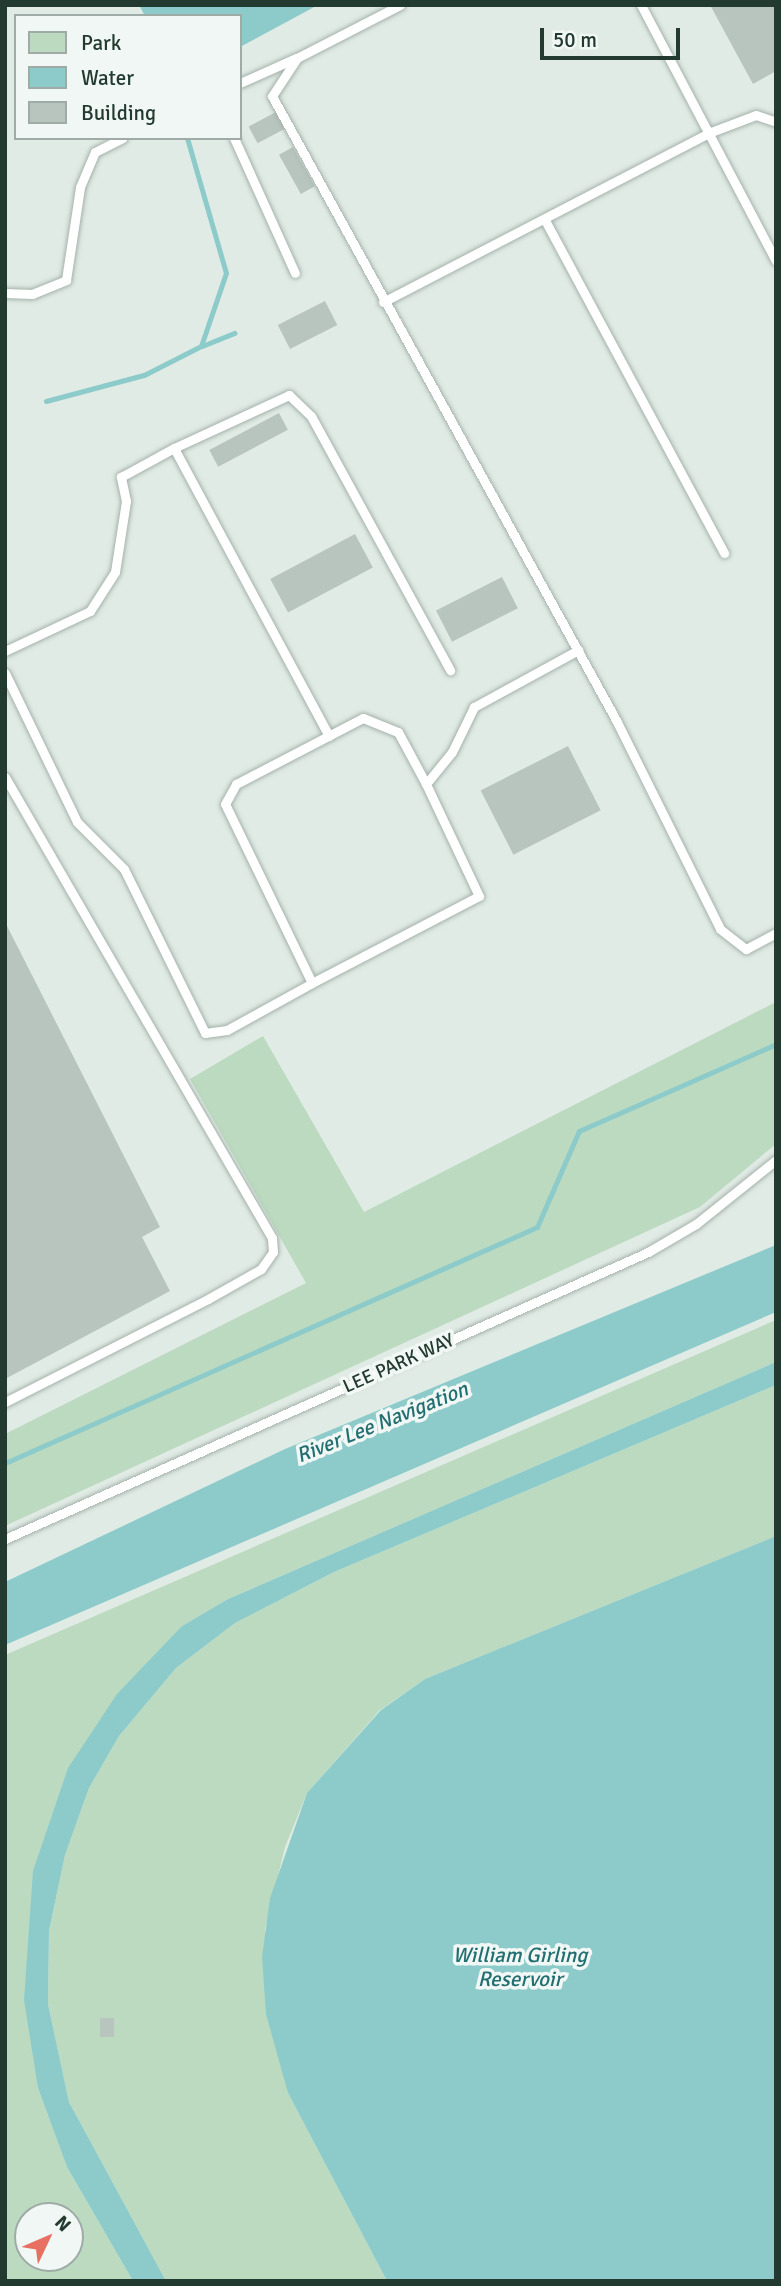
<!DOCTYPE html>
<style>
body{margin:0}
#map{position:relative;width:781px;height:2286px;overflow:hidden;background:#e1ebe5;font-family:Signika,sans-serif}
div>[style]{position:absolute}
.green>*{inset:0;background:#bcdac0}
.water>*{inset:0;background:#8dcbcb}
.stream>*{height:5px;margin:-2.5px;padding:0 2.5px;transform-origin:2.5px;border-radius:2.5px;background:#8dcbcb}
.building>*{inset:0;background:#b7c5be;transform-origin:0 0}
.roads{filter:drop-shadow(0 0 2px #a4b2ab) drop-shadow(0 0 2px #a4b2ab)}
.lane>*{height:9px;margin:-4.5px;padding:0 4.5px;transform-origin:4.5px;border-radius:4.5px;background:#fff}
span{translate:-50% -50%;white-space:nowrap;text-align:center;line-height:1.15;-webkit-text-stroke:7px #f1f7f4;paint-order:stroke}
.street-label{font-size:19px;color:#233a30}
.water-label{font-size:21px;color:#226f71;font-style:italic}
.frame{position:absolute;inset:0;border:7px solid #233a30;pointer-events:none}
.legend{position:absolute;left:14px;top:14px;width:228px;height:126px;box-sizing:border-box;background:#f1f7f4;border:2px solid #9faba6;margin:0;padding:9px 12px;list-style:none;font-size:21px;color:#233a30}
.legend li{display:flex;align-items:center;gap:14px;height:35px}
.legend b{width:35px;border:2px solid #9faba6}
.north{position:absolute;left:14px;top:2202px;width:70px;height:70px;box-sizing:border-box;background:#f1f7f4;border:2px solid #9faba6;border-radius:50%;rotate:46deg;font-size:19px;font-weight:700;line-height:28px;text-align:center;color:#233a30}
.north::after{content:'';display:block;margin:auto;width:24px;height:32px;background:#e77063;clip-path:polygon(50% 0,100% 100%,50% 72%,0 100%)}
.scale{position:absolute;left:540px;top:28px;width:140px;height:32px;box-sizing:border-box;border:4px solid #233a30;border-top:0;padding-left:9px;font-size:21px;line-height:24px;white-space:nowrap;color:#233a30;-webkit-text-stroke:5px #f1f7f4;paint-order:stroke}
</style>
<div id="map">
<div class="green">
<div style="clip-path:polygon(776px 1002px,776px 1144px,700px 1207px,5px 1526px,5px 1434px,306px 1283px,190px 1079px,263px 1036px,364px 1212px)"></div>
<div style="clip-path:polygon(evenodd,776px 1320px,776px 1362px,228px 1599px,182px 1626px,33px 1871px,38px 2088px,67px 2167px,133px 2281px,5px 2281px,5px 1655px,776px 1320px,28px 2216px,70px 2216px,70px 2258px,28px 2258px,28px 2216px)"></div>
<div style="clip-path:polygon(776px 1385px,776px 1536px,425px 1679px,380px 1710px,307px 1793px,285px 1847px,265px 1929px,288px 2093px,387px 2281px,166px 2281px,69px 2102px,48px 2004px,49px 1931px,65px 1855px,89px 1788px,119px 1736px,176px 1668px,235px 1623px,334px 1572px)"></div>
</div>
<div class="water">
<div style="clip-path:polygon(139px 5px,318px 5px,240px 47px,240px 16px,145px 16px)"></div>
<div style="clip-path:polygon(776px 1245px,776px 1312px,5px 1645px,5px 1582px,285px 1449px)"></div>
<div style="clip-path:polygon(776px 1362px,776px 1385px,334px 1572px,235px 1623px,176px 1668px,119px 1736px,89px 1788px,65px 1855px,49px 1931px,48px 2004px,69px 2102px,166px 2281px,133px 2281px,67px 2167px,38px 2088px,24px 2000px,33px 1871px,68px 1768px,117px 1694px,182px 1626px,228px 1599px)"></div>
<div style="clip-path:polygon(776px 1536px,776px 2281px,387px 2281px,288px 2093px,266px 2014px,262px 1957px,270px 1898px,307px 1793px,381px 1710px,425px 1679px)"></div>
</div>
<div class="stream">
<div style="left:202px;top:346px;width:35px;rotate:-22deg"></div>
<div style="left:46px;top:401px;width:101px;rotate:-14.9deg"></div>
<div style="left:144px;top:375px;width:64px;rotate:-27deg"></div>
<div style="left:201px;top:346px;width:77px;rotate:-71.1deg"></div>
<div style="left:226px;top:273px;width:141px;rotate:-106.1deg"></div>
<div style="left:5px;top:1463px;width:582px;rotate:-23.92deg"></div>
<div style="left:537px;top:1227px;width:105px;rotate:-66.4deg"></div>
<div style="left:579px;top:1131px;width:215px;rotate:-23.8deg"></div>
</div>
<div class="building">
<div style="clip-path:polygon(710px 5px,776px 5px,776px 71px,753px 84px)"></div>
<div style="left:276px;top:112px;width:19px;height:31px;rotate:62deg"></div>
<div style="left:293px;top:147px;width:45px;height:16px;rotate:61deg"></div>
<div style="left:325px;top:301px;width:27px;height:53px;rotate:63deg"></div>
<div style="left:279px;top:413px;width:19px;height:79px;rotate:62deg"></div>
<div style="left:355px;top:534px;width:38px;height:96px;rotate:62deg"></div>
<div style="left:502px;top:577px;width:35px;height:74px;rotate:63deg"></div>
<div style="left:568px;top:746px;width:72px;height:98px;rotate:63deg"></div>
<div style="clip-path:polygon(5px 922px,160px 1227px,142px 1237px,170px 1291px,5px 1379px)"></div>
<div style="left:100px;top:2018px;width:14px;height:19px"></div>
</div>
<div class="roads">
<div class="lane">
<div style="left:400px;top:5px;width:116px;rotate:152.8deg"></div>
<div style="left:297px;top:58px;width:45px;rotate:123.3deg"></div>
<div style="left:272px;top:96px;width:713px;rotate:61.13deg"></div>
<div style="left:616px;top:720px;width:233px;rotate:63.5deg"></div>
<div style="left:720px;top:929px;width:33px;rotate:38deg"></div>
<div style="left:746px;top:949px;width:34px;rotate:-28deg"></div>
<div style="left:641px;top:5px;width:289px;rotate:62.2deg"></div>
<div style="left:240px;top:83px;width:61px;rotate:-24.1deg"></div>
<div style="left:234px;top:138px;width:148px;rotate:65.7deg"></div>
<div style="left:546px;top:222px;width:376px;rotate:61.7deg"></div>
<div style="left:5px;top:293px;width:27px;rotate:2deg"></div>
<div style="left:32px;top:294px;width:37px;rotate:-22deg"></div>
<div style="left:66px;top:280px;width:94px;rotate:-81.4deg"></div>
<div style="left:80px;top:187px;width:38px;rotate:-67deg"></div>
<div style="left:95px;top:152px;width:31px;rotate:-27deg"></div>
<div style="left:383px;top:302px;width:369px;rotate:-27.4deg"></div>
<div style="left:711px;top:132px;width:48px;rotate:-20.7deg"></div>
<div style="left:756px;top:115px;width:21px;rotate:19deg"></div>
<div style="left:5px;top:651px;width:94px;rotate:-25.2deg"></div>
<div style="left:90px;top:611px;width:46px;rotate:-57.3deg"></div>
<div style="left:115px;top:572px;width:72px;rotate:-81.2deg"></div>
<div style="left:126px;top:501px;width:25px;rotate:-102deg"></div>
<div style="left:121px;top:477px;width:60px;rotate:-28.7deg"></div>
<div style="left:5px;top:673px;width:165px;rotate:64.2deg"></div>
<div style="left:77px;top:822px;width:66px;rotate:45deg"></div>
<div style="left:124px;top:869px;width:183px;rotate:63.7deg"></div>
<div style="left:205px;top:1033px;width:22px;rotate:-8deg"></div>
<div style="left:227px;top:1030px;width:97px;rotate:-28.9deg"></div>
<div style="left:312px;top:983px;width:199px;rotate:-115.9deg"></div>
<div style="left:225px;top:804px;width:23px;rotate:-61deg"></div>
<div style="left:236px;top:784px;width:143px;rotate:-27.5deg"></div>
<div style="left:363px;top:718px;width:38px;rotate:22deg"></div>
<div style="left:398px;top:732px;width:59px;rotate:61.7deg"></div>
<div style="left:426px;top:784px;width:41px;rotate:-50.9deg"></div>
<div style="left:452px;top:752px;width:50px;rotate:-63.9deg"></div>
<div style="left:474px;top:707px;width:119px;rotate:-28.7deg"></div>
<div style="left:329px;top:736px;width:327px;rotate:-118.3deg"></div>
<div style="left:174px;top:448px;width:127px;rotate:-24.7deg"></div>
<div style="left:289px;top:395px;width:30px;rotate:44deg"></div>
<div style="left:311px;top:416px;width:290px;rotate:61.3deg"></div>
<div style="left:5px;top:777px;width:533px;rotate:59.92deg"></div>
<div style="left:272px;top:1238px;width:14px;rotate:86deg"></div>
<div style="left:273px;top:1252px;width:21px;rotate:125deg"></div>
<div style="left:261px;top:1269px;width:61px;rotate:150.5deg"></div>
<div style="left:208px;top:1299px;width:228px;rotate:153.1deg"></div>
<div style="left:312px;top:983px;width:188px;rotate:-27.5deg"></div>
<div style="left:479px;top:896px;width:124px;rotate:-115.3deg"></div>
<div style="left:5px;top:1539px;width:704px;rotate:-24.05deg"></div>
<div style="left:648px;top:1252px;width:56px;rotate:-30.3deg"></div>
<div style="left:696px;top:1224px;width:102px;rotate:-38.7deg"></div>
</div>
</div>
<div class="street-label">
<span style="left:399px;top:1364px;rotate:-24deg">LEE PARK WAY</span>
</div>
<div class="water-label">
<span style="left:382px;top:1422px;rotate:-22deg">River Lee Navigation</span>
<span style="left:520px;top:1967px">William Girling<br>Reservoir</span>
</div>
<div class="frame"></div>
<ul class="legend">
<li><b style="height:19px;background:#bcdac0"></b>Park</li>
<li><b style="height:19px;background:#8dcbcb"></b>Water</li>
<li><b style="height:19px;background:#b7c5be"></b>Building</li>
</ul>
<div class="north">N</div>
<div class="scale">50 m</div>
</div>
